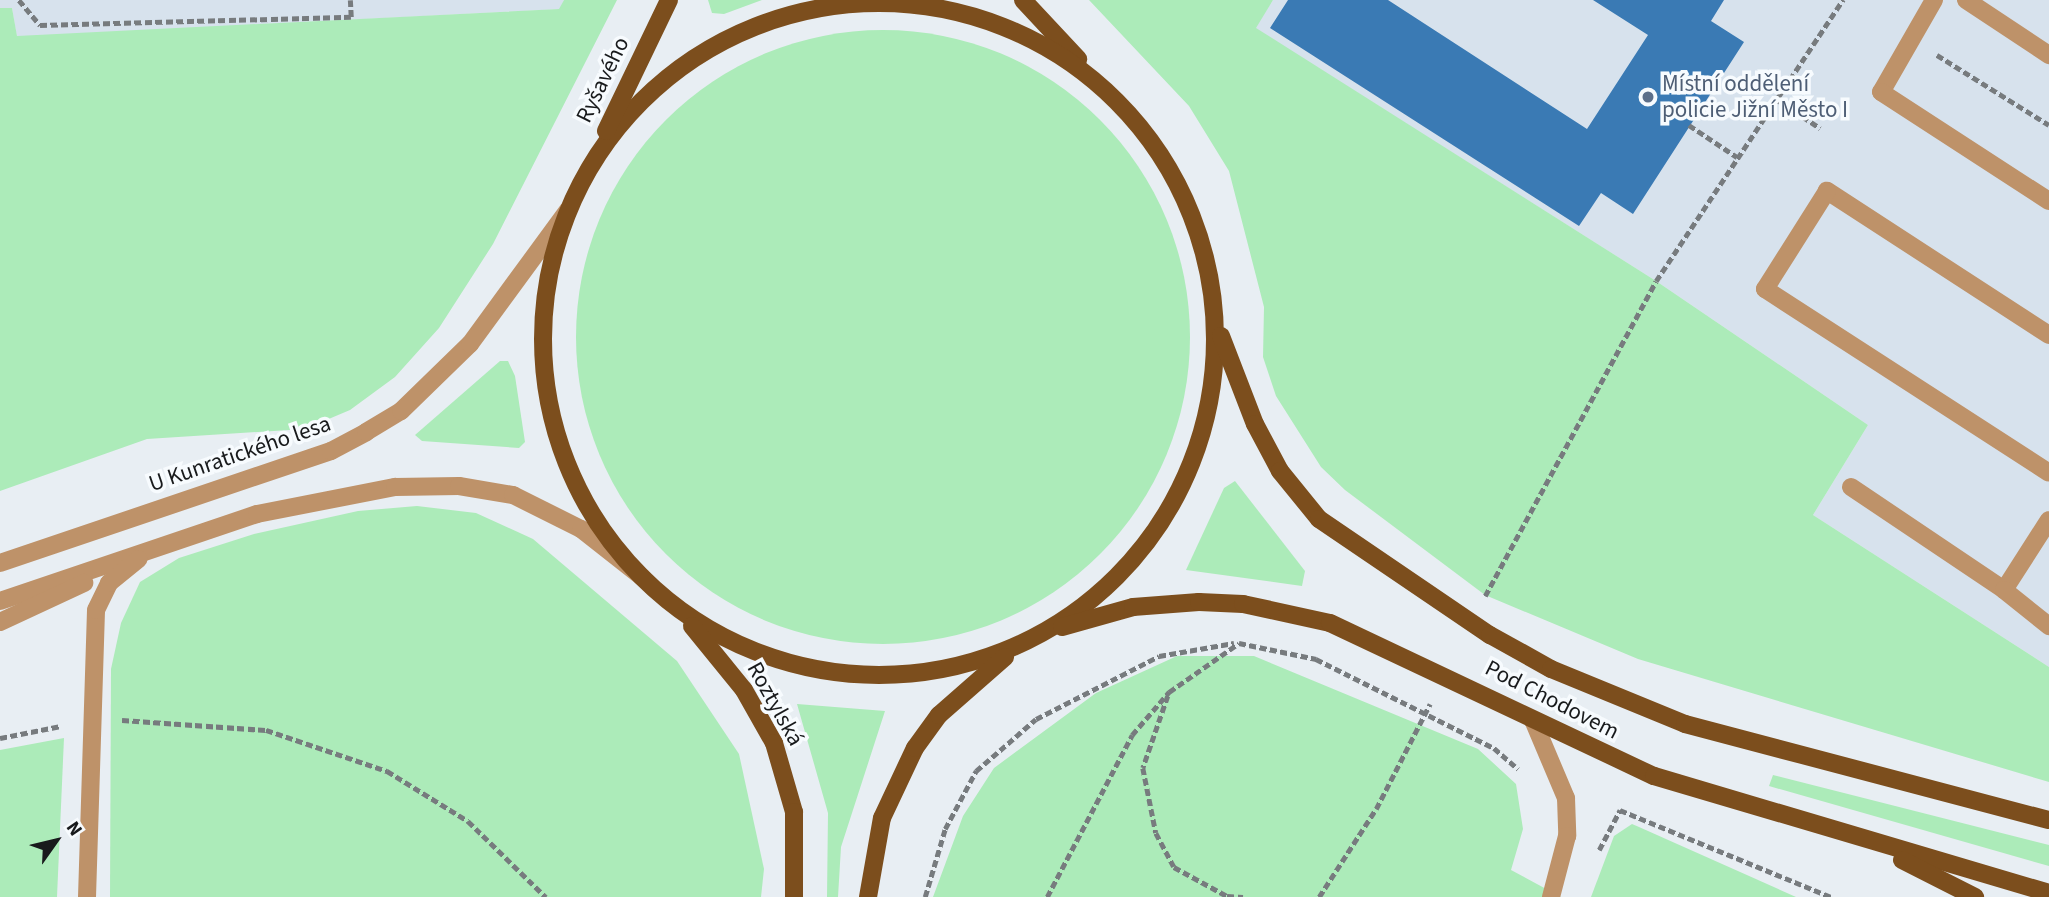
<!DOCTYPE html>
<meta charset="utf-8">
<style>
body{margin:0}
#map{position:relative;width:2049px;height:897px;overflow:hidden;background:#e8eef3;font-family:"Source Sans 3",sans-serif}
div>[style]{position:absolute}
.built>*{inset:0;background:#d7e2ed}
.green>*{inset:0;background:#acebb9}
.round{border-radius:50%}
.building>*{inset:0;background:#3a7ab4}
.path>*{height:4.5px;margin-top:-2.25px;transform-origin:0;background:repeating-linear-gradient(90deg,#777b7e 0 7px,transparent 0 10.5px)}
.minor>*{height:18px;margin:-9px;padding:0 9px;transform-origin:9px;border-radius:9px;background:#be9269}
.major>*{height:18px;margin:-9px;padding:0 9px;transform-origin:9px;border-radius:9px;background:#7c4e1d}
.major>.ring{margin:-9px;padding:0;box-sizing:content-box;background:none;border:18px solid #7c4e1d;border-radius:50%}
.dots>*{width:19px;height:19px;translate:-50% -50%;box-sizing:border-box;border:4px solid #f7fbfe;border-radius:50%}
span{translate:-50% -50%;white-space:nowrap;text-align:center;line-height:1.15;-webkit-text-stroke:7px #f7fbfe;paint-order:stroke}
.street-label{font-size:23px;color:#181a1c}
.service-label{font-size:23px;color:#4e5e75}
.left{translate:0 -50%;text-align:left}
.north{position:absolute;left:21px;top:806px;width:70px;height:70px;-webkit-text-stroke:5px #f7fbfe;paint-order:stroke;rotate:56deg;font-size:19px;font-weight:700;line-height:28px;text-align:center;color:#181a1c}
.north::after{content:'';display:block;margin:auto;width:24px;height:32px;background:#181a1c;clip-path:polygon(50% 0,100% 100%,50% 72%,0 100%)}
</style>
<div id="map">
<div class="built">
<div style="clip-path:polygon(0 0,564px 0,560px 9px,17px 37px,12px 8px,0 8px)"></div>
<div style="clip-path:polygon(1273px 0,2049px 0,2049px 667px,1813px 515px,1868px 425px,1656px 281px,1255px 28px)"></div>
</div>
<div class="green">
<div style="clip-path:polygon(564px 0,617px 0,493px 244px,439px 328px,395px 377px,350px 410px,305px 429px,147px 439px,0 491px,0 8px,12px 8px,17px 36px,559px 9px)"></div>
<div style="clip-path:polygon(708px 0,762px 0,724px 14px,712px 13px)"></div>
<div style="clip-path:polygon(1089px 0,1273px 0,1256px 28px,1656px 281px,1868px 425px,1813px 515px,2049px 667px,2049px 782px,1638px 659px,1485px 595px,1345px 490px,1321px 467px,1276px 396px,1263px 357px,1264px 307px,1229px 171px,1189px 106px)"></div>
<div class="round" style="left:576px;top:30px;width:614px;height:614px"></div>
<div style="clip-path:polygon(500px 361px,508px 361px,515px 376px,525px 442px,519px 448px,422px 441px,415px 435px)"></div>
<div style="clip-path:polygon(1235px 481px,1305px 571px,1302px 586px,1186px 570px,1224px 488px)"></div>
<div style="clip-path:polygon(417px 506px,476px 513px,533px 539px,677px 661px,739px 754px,764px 869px,761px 897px,110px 897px,111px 669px,121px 623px,140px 582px,179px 558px,254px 534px,358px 511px)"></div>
<div style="clip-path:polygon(1177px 656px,1254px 656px,1478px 749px,1516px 784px,1523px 829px,1511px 870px,1561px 897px,933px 897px,963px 816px,994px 768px,1096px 693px)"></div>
<div style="clip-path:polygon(797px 704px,885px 711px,841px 847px,838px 897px,827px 897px,828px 813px)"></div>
<div style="clip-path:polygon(64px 738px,57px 897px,0 897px,0 750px)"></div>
<div style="clip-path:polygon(1773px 775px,2049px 845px,2049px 866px,1769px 786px)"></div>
<div style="clip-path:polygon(1632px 824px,1639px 827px,1796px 897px,1591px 897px,1614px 836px)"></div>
</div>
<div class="building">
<div style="clip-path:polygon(1288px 0,1388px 0,1587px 129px,1648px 35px,1593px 0,1724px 0,1711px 21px,1744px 42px,1633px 214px,1601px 193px,1579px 226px,1270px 28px)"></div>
</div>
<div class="path">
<div style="left:19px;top:0;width:33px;rotate:50deg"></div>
<div style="left:40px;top:25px;width:311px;rotate:-1.5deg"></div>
<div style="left:351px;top:17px;width:17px;rotate:-93deg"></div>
<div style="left:1937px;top:55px;width:132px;rotate:32deg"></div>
<div style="left:1776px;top:99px;width:53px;rotate:33.4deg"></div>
<div style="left:1689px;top:125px;width:58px;rotate:33.7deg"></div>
<div style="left:1485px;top:596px;width:358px;rotate:-61.5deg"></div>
<div style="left:1656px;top:281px;width:338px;rotate:-56.4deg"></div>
<div style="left:1168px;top:696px;width:76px;rotate:109.1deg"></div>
<div style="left:1143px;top:768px;width:66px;rotate:78.7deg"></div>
<div style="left:1156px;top:833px;width:38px;rotate:62deg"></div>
<div style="left:1174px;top:867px;width:60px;rotate:28.7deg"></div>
<div style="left:1227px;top:896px;width:16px;rotate:4deg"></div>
<div style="left:122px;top:720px;width:144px;rotate:4deg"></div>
<div style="left:266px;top:730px;width:128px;rotate:18.7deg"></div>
<div style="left:387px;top:771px;width:95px;rotate:31.7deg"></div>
<div style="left:468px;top:821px;width:109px;rotate:44.3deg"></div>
<div style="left:0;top:738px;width:62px;rotate:-11.1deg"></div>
<div style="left:1599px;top:850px;width:45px;rotate:-62.3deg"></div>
<div style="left:1620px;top:810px;width:228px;rotate:22.4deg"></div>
<div style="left:925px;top:897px;width:71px;rotate:-73.6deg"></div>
<div style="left:945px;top:829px;width:66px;rotate:-61.9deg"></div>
<div style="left:976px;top:771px;width:79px;rotate:-40.9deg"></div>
<div style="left:1036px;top:719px;width:138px;rotate:-27.1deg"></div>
<div style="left:1159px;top:656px;width:76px;rotate:-9.8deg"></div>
<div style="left:1047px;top:897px;width:183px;rotate:-62.3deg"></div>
<div style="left:1132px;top:735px;width:57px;rotate:-49.3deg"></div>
<div style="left:1169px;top:692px;width:85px;rotate:-35deg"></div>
<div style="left:1239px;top:643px;width:79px;rotate:11.7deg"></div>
<div style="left:1316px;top:659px;width:199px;rotate:26.6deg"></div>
<div style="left:1494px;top:748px;width:32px;rotate:41deg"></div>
<div style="left:1319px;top:897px;width:105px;rotate:-57.1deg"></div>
<div style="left:1376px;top:809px;width:118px;rotate:-62.8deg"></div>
</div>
<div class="minor">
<div style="left:1934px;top:0;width:106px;rotate:119.9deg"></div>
<div style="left:1881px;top:92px;width:200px;rotate:33deg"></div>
<div style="left:1966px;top:0;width:100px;rotate:33.5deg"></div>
<div style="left:2049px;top:335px;width:265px;rotate:-147deg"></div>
<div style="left:1827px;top:191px;width:116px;rotate:122.3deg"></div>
<div style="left:1765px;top:289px;width:338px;rotate:32.9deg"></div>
<div style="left:1851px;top:487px;width:184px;rotate:33.9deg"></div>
<div style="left:2004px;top:590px;width:83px;rotate:-57.3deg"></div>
<div style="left:0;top:563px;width:349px;rotate:-18.7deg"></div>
<div style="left:331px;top:451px;width:40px;rotate:-28deg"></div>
<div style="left:366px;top:432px;width:41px;rotate:-31deg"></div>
<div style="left:401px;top:411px;width:96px;rotate:-44.2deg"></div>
<div style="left:470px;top:344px;width:166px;rotate:-53.8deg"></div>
<div style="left:2004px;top:590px;width:58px;rotate:38.7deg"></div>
<div style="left:0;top:601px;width:271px;rotate:-18.7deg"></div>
<div style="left:257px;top:514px;width:141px;rotate:-11.1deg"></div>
<div style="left:395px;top:487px;width:64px;rotate:-0.9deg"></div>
<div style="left:459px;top:486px;width:55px;rotate:9.5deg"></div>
<div style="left:513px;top:495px;width:76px;rotate:26.6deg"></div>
<div style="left:581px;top:529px;width:78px;rotate:38.2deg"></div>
<div style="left:0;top:622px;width:93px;rotate:-24.9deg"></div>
<div style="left:1533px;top:720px;width:85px;rotate:67.1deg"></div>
<div style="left:1566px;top:798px;width:38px;rotate:88deg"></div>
<div style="left:1567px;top:836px;width:63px;rotate:104.7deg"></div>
<div style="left:87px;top:897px;width:287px;rotate:-88.2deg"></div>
<div style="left:96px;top:610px;width:30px;rotate:-64deg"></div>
<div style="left:109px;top:583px;width:38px;rotate:-39deg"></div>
</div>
<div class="major">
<div style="left:1023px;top:0;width:81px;rotate:47deg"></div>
<div class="ring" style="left:543px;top:3px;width:654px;height:654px"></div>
<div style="left:606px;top:131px;width:145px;rotate:-64.3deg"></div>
<div style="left:1221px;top:336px;width:94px;rotate:68.9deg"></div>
<div style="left:1255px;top:424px;width:53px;rotate:62deg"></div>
<div style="left:1280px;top:471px;width:62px;rotate:50.9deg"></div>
<div style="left:1319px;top:519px;width:207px;rotate:34.2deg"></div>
<div style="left:1490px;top:635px;width:70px;rotate:29.1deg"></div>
<div style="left:1551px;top:669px;width:145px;rotate:22.3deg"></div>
<div style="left:1685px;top:724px;width:376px;rotate:14.8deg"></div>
<div style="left:692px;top:626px;width:82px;rotate:50.9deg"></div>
<div style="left:744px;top:690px;width:61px;rotate:60.5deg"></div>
<div style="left:774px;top:743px;width:72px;rotate:73.8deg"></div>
<div style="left:794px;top:812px;width:85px;rotate:90deg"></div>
<div style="left:1062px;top:627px;width:74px;rotate:-15.7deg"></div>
<div style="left:1133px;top:607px;width:66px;rotate:-4.3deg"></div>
<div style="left:1199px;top:602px;width:44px;rotate:2.6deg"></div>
<div style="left:1243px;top:604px;width:89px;rotate:12.3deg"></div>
<div style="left:1330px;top:623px;width:358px;rotate:25.3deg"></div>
<div style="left:1654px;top:776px;width:412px;rotate:16.5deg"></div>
<div style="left:1902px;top:860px;width:82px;rotate:26.9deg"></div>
<div style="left:868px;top:897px;width:80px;rotate:-80deg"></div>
<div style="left:882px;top:818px;width:77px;rotate:-64.8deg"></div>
<div style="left:915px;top:748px;width:41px;rotate:-54deg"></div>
<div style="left:939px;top:715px;width:88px;rotate:-41.3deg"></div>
</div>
<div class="dots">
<div style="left:1648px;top:97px;background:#5c6f8a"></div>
</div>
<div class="street-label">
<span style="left:603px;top:80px;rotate:-64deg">Ryšavého</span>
<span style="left:240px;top:454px;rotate:-19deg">U Kunratického lesa</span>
<span style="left:1552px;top:700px;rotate:27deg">Pod Chodovem</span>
<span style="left:775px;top:704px;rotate:61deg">Roztylská</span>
</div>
<div class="service-label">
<span class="left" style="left:1662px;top:97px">Místní oddělení<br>policie Jižní Město I</span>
</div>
<div class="north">N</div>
</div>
